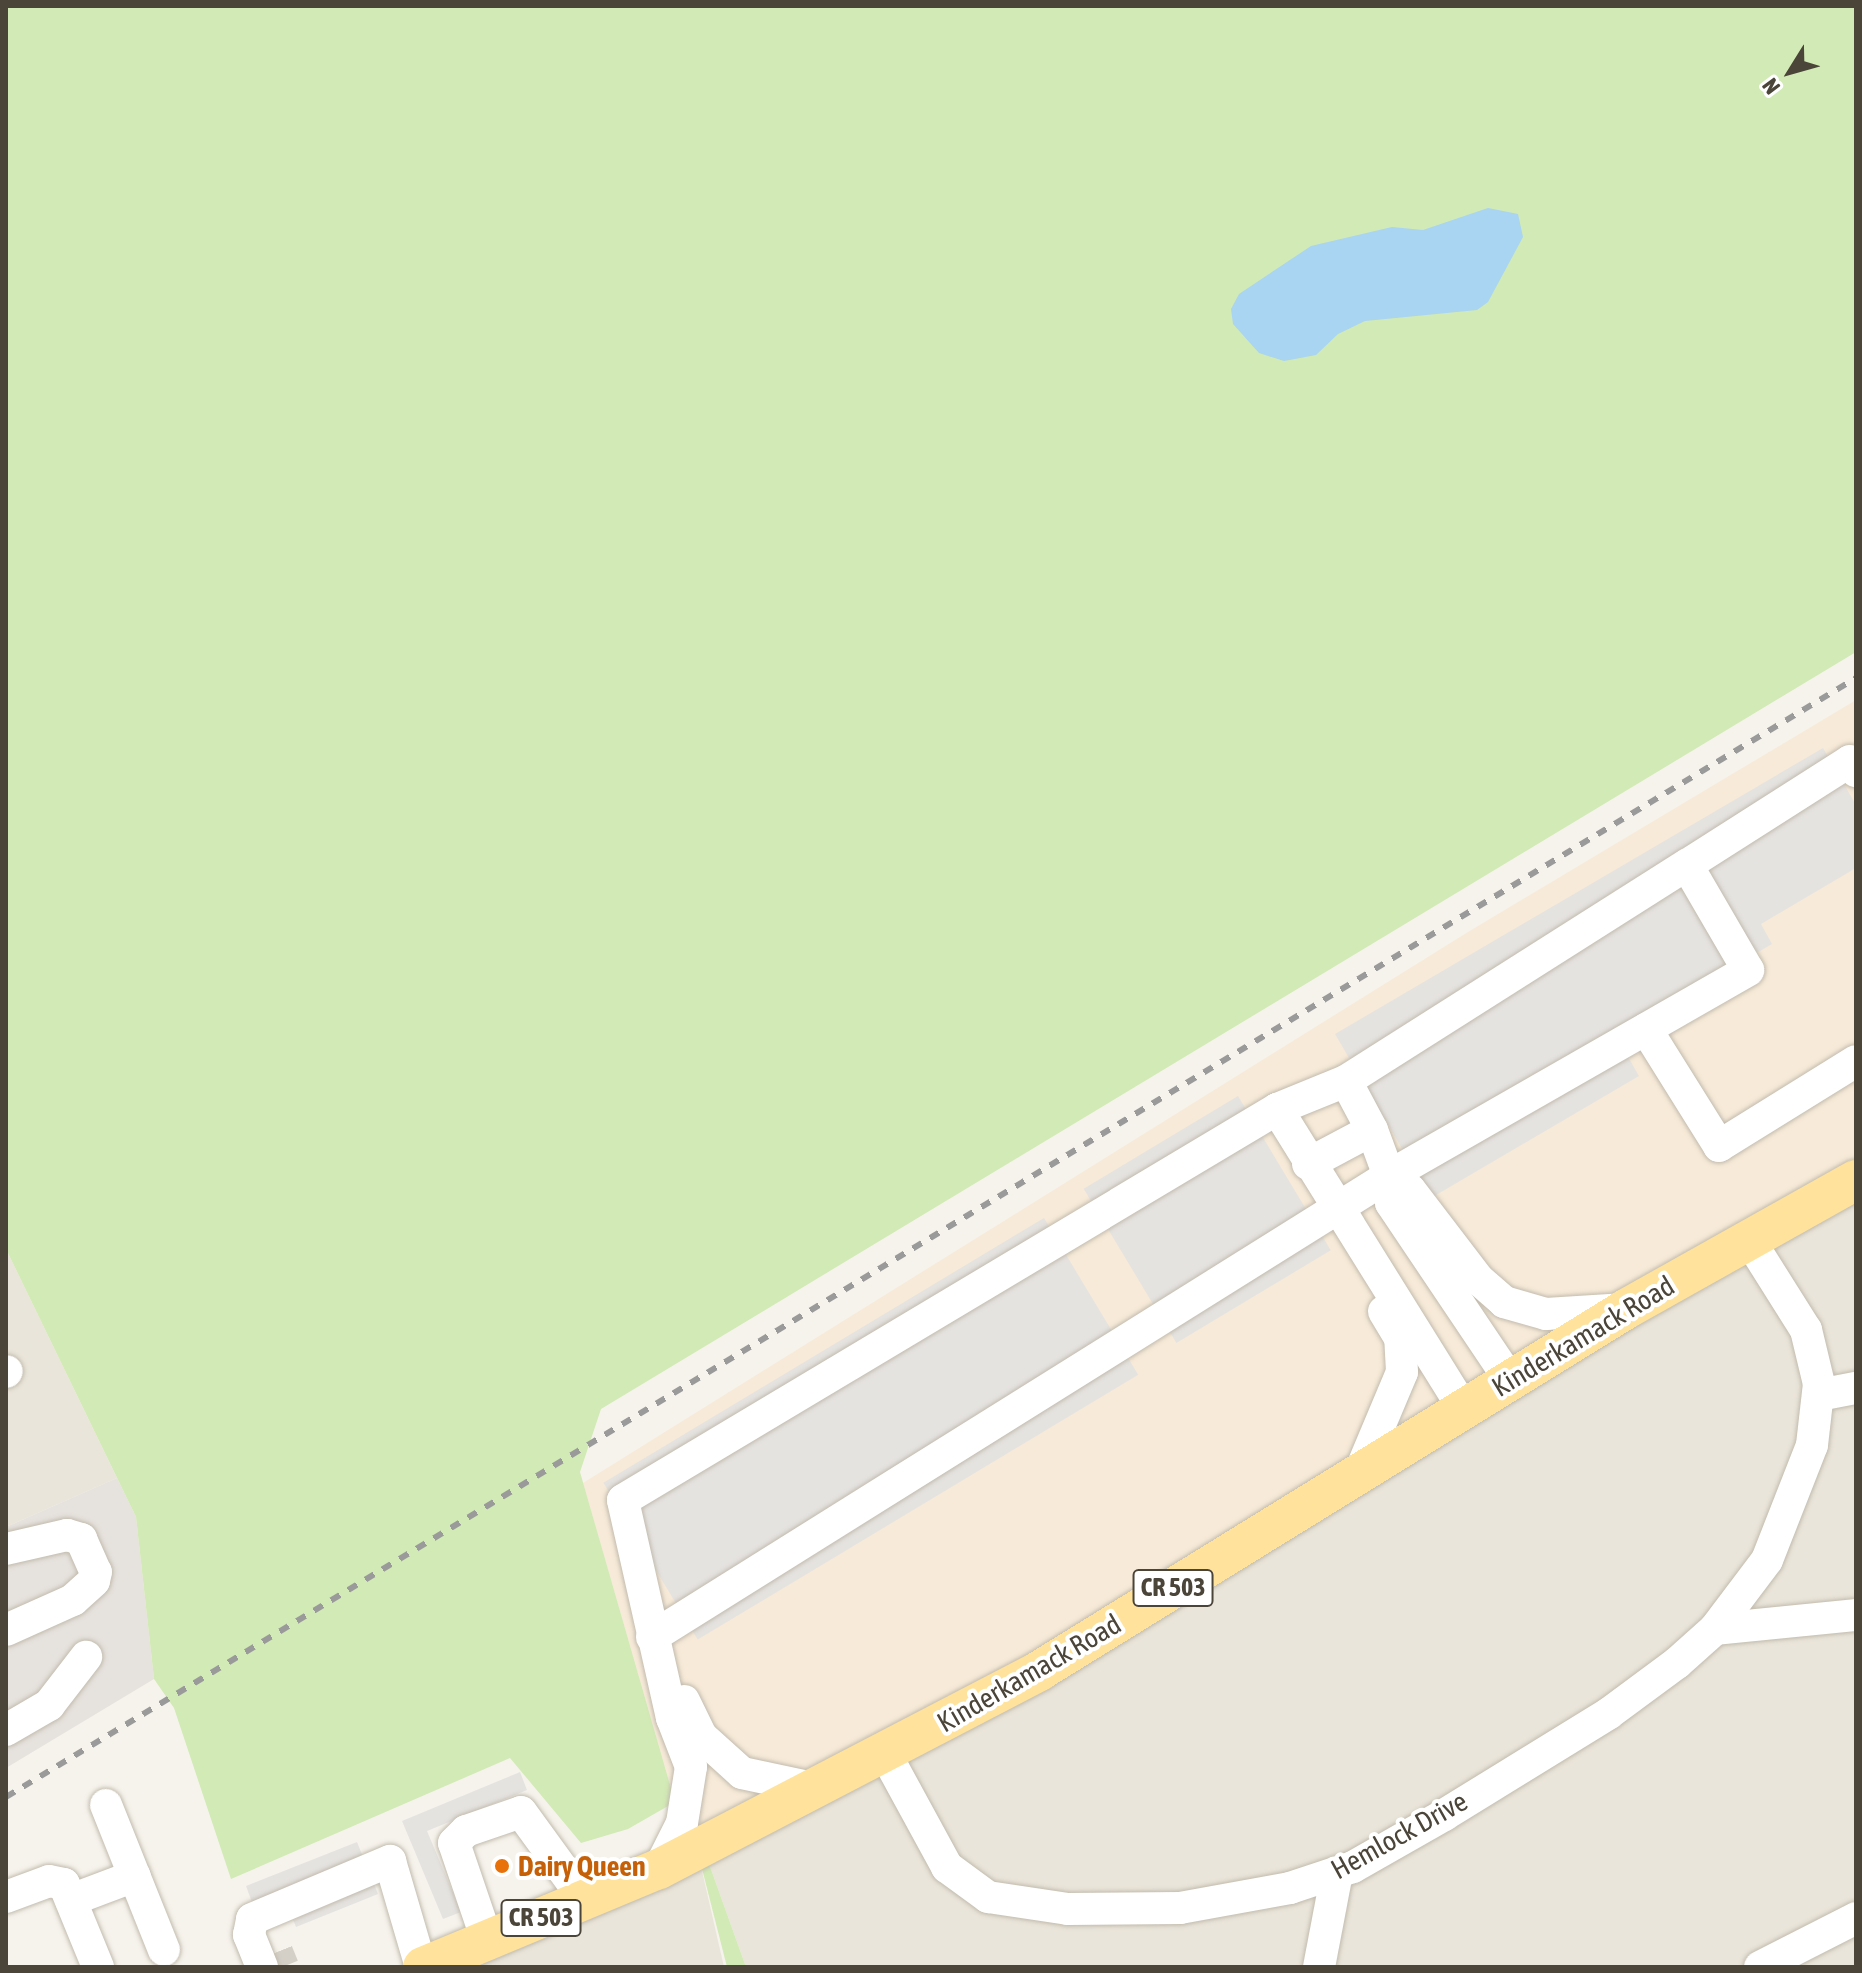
<!DOCTYPE html>
<style>
body{margin:0}
#map{position:relative;width:1862px;height:1973px;overflow:hidden;background:#f6f3ec;font-family:"Asap Condensed",sans-serif}
div>[style]{position:absolute}
.residential>*{inset:0;background:#eae5da}
.commercial>*{inset:0;background:#f7ead8}
.industrial>*{inset:0;background:#e6e2dd}
.green>*{inset:0;background:#d2eab5}
.parking>*{inset:0;background:#e5e3e0;transform-origin:0 0}
.water>*{inset:0;background:#a9d4f2}
.minor-tunnel>*{height:32px;margin-top:-16px;transform-origin:0;background:repeating-linear-gradient(90deg,#d4d0c8 0 32px,transparent 0 48px)}
.roads{filter:drop-shadow(0 0 2px #c2bbae) drop-shadow(0 0 2px #c2bbae)}
.minor>*{height:32px;margin:-16px;padding:0 16px;transform-origin:16px;border-radius:16px;background:#fff}
.major>*{height:40px;margin:-20px;padding:0 20px;transform-origin:20px;border-radius:20px;background:#ffe39c}
.rail>*{height:6px;margin-top:-3px;transform-origin:0;background:repeating-linear-gradient(90deg,#9a9a9a 0 10px,transparent 0 20px)}
.dots>*{width:22px;height:22px;translate:-50% -50%;box-sizing:border-box;border:4px solid #fff;border-radius:50%}
span{translate:-50% -50%;white-space:nowrap;text-align:center;line-height:1.15;-webkit-text-stroke:8px #fff;paint-order:stroke}
.shield-label span{padding:2px 6px;background:#fff;border:2px solid;border-radius:6px;-webkit-text-stroke-width:0}
.shield-label{font-size:26px;color:#4b4439;font-weight:700}
.street-label{font-size:28px;color:#4b4439}
.food-label{font-size:28px;color:#c56008;font-weight:700}
.left{translate:0 -50%;text-align:left}
.frame{position:absolute;inset:0;border:8px solid #4b4439;pointer-events:none}
.north{position:absolute;left:1750px;top:32px;width:80px;height:80px;-webkit-text-stroke:6px #fff;paint-order:stroke;rotate:233deg;font-size:22px;font-weight:700;line-height:32px;text-align:center;color:#4b4439}
.north::after{content:'';display:block;margin:auto;width:28px;height:36px;background:#4b4439;clip-path:polygon(50% 0,100% 100%,50% 72%,0 100%)}
</style>
<div id="map">
<div class="residential">
<div style="clip-path:polygon(1856px 1180px,1856px 1967px,746px 1967px,703px 1847px)"></div>
<div style="clip-path:polygon(6px 1249px,117px 1478px,6px 1527px)"></div>
<div style="clip-path:polygon(697px 1849px,724px 1967px,423px 1967px)"></div>
</div>
<div class="commercial">
<div style="clip-path:polygon(1856px 700px,1856px 1180px,697px 1849px,675px 1802px,583px 1483px,1468px 932px)"></div>
</div>
<div class="industrial">
<div style="clip-path:polygon(117px 1478px,136px 1517px,154px 1679px,6px 1768px,6px 1527px)"></div>
</div>
<div class="green">
<div style="clip-path:polygon(6px 6px,1856px 6px,1856px 652px,601px 1409px,580px 1472px,675px 1802px,628px 1829px,581px 1843px,510px 1758px,231px 1879px,174px 1708px,154px 1679px,136px 1517px,6px 1249px)"></div>
<div style="clip-path:polygon(703px 1847px,746px 1967px,727px 1967px,697px 1849px)"></div>
</div>
<div class="parking">
<div style="clip-path:polygon(1823px 748px,1856px 805px,1856px 868px,1761px 924px,1772px 944px,1616px 1036px,1639px 1076px,1431px 1198px,1335px 1034px)"></div>
<div style="left:1238px;top:1096px;width:180px;height:180px;rotate:59deg"></div>
<div style="left:1044px;top:1218px;width:183px;height:514px;rotate:59deg"></div>
<div style="clip-path:polygon(520px 1772px,527px 1790px,427px 1831px,461px 1912px,443px 1919px,402px 1821px)"></div>
<div style="clip-path:polygon(357px 1842px,378px 1894px,296px 1927px,283px 1894px,253px 1905px,246px 1886px)"></div>
</div>
<div class="water">
<div style="clip-path:polygon(1488px 208px,1518px 214px,1523px 237px,1488px 302px,1477px 310px,1365px 321px,1338px 334px,1316px 355px,1284px 361px,1259px 353px,1233px 324px,1231px 309px,1239px 294px,1311px 246px,1392px 227px,1423px 230px)"></div>
</div>
<div class="minor-tunnel">
<div style="left:277px;top:1952px;width:16px;rotate:68deg"></div>
</div>
<div class="roads">
<div class="minor">
<div style="left:1646px;top:1029px;width:138px;rotate:58deg"></div>
<div style="left:1719px;top:1146px;width:161px;rotate:-31.8deg"></div>
<div style="left:1277px;top:1109px;width:74px;rotate:-22.1deg"></div>
<div style="left:1308px;top:1164px;width:72px;rotate:-28deg"></div>
<div style="left:1389px;top:1176px;width:25px;rotate:34deg"></div>
<div style="left:1410px;top:1190px;width:112px;rotate:52.6deg"></div>
<div style="left:1478px;top:1279px;width:35px;rotate:41deg"></div>
<div style="left:1504px;top:1302px;width:44px;rotate:15.9deg"></div>
<div style="left:1546px;top:1314px;width:80px;rotate:-3.6deg"></div>
<div style="left:6px;top:1372px;width:1px;rotate:-45deg"></div>
<div style="left:1510px;top:1380px;width:213px;rotate:-123.9deg"></div>
<div style="left:1391px;top:1203px;width:27px;rotate:-94deg"></div>
<div style="left:1389px;top:1176px;width:49px;rotate:-110.3deg"></div>
<div style="left:1372px;top:1130px;width:55px;rotate:-118deg"></div>
<div style="left:1346px;top:1081px;width:404px;rotate:-32.4deg"></div>
<div style="left:1819px;top:1395px;width:38px;rotate:-11deg"></div>
<div style="left:1360px;top:1472px;width:108px;rotate:-67.2deg"></div>
<div style="left:1402px;top:1372px;width:34px;rotate:-93deg"></div>
<div style="left:1400px;top:1338px;width:31px;rotate:-121deg"></div>
<div style="left:6px;top:1549px;width:63px;rotate:-12.9deg"></div>
<div style="left:67px;top:1535px;width:15px;rotate:16deg"></div>
<div style="left:81px;top:1539px;width:36px;rotate:66deg"></div>
<div style="left:96px;top:1572px;width:9px;rotate:103deg"></div>
<div style="left:94px;top:1581px;width:28px;rotate:138deg"></div>
<div style="left:73px;top:1600px;width:73px;rotate:155.9deg"></div>
<div style="left:1715px;top:1629px;width:142px;rotate:-5.7deg"></div>
<div style="left:652px;top:1637px;width:869px;rotate:-32.03deg"></div>
<div style="left:1389px;top:1176px;width:414px;rotate:-29.8deg"></div>
<div style="left:1748px;top:970px;width:121px;rotate:-120.2deg"></div>
<div style="left:1687px;top:865px;width:193px;rotate:-32.5deg"></div>
<div style="left:1850px;top:761px;width:12px;rotate:59deg"></div>
<div style="left:684px;top:1701px;width:39px;rotate:64deg"></div>
<div style="left:701px;top:1736px;width:55px;rotate:42.1deg"></div>
<div style="left:742px;top:1773px;width:77px;rotate:12deg"></div>
<div style="left:6px;top:1730px;width:50px;rotate:-30.2deg"></div>
<div style="left:49px;top:1705px;width:61px;rotate:-52.4deg"></div>
<div style="left:886px;top:1755px;width:128px;rotate:61.4deg"></div>
<div style="left:947px;top:1867px;width:51px;rotate:36.2deg"></div>
<div style="left:988px;top:1897px;width:81px;rotate:8.5deg"></div>
<div style="left:1068px;top:1909px;width:112px;rotate:-0.5deg"></div>
<div style="left:1180px;top:1908px;width:112px;rotate:-10.3deg"></div>
<div style="left:1290px;top:1888px;width:66px;rotate:-18.4deg"></div>
<div style="left:1353px;top:1867px;width:105px;rotate:-29.7deg"></div>
<div style="left:1444px;top:1815px;width:193px;rotate:-31.6deg"></div>
<div style="left:1608px;top:1714px;width:86px;rotate:-36.5deg"></div>
<div style="left:1677px;top:1663px;width:51px;rotate:-41.8deg"></div>
<div style="left:1715px;top:1629px;width:86px;rotate:-53deg"></div>
<div style="left:1767px;top:1560px;width:123px;rotate:-68.6deg"></div>
<div style="left:1812px;top:1445px;width:61px;rotate:-83.5deg"></div>
<div style="left:1819px;top:1384px;width:56px;rotate:-103.5deg"></div>
<div style="left:1806px;top:1330px;width:109px;rotate:-122.2deg"></div>
<div style="left:106px;top:1805px;width:156px;rotate:68.2deg"></div>
<div style="left:659px;top:1869px;width:51px;rotate:-63.4deg"></div>
<div style="left:682px;top:1823px;width:57px;rotate:-80.9deg"></div>
<div style="left:691px;top:1767px;width:53px;rotate:-111.2deg"></div>
<div style="left:672px;top:1718px;width:223px;rotate:-102.7deg"></div>
<div style="left:623px;top:1500px;width:762px;rotate:-30.87deg"></div>
<div style="left:1277px;top:1109px;width:352px;rotate:58.1deg"></div>
<div style="left:6px;top:1897px;width:46px;rotate:-20.4deg"></div>
<div style="left:49px;top:1881px;width:15px;rotate:11deg"></div>
<div style="left:64px;top:1884px;width:90px;rotate:67.7deg"></div>
<div style="left:71px;top:1900px;width:68px;rotate:-20.6deg"></div>
<div style="left:487px;top:1940px;width:102px;rotate:-108.8deg"></div>
<div style="left:454px;top:1843px;width:17px;rotate:-45deg"></div>
<div style="left:466px;top:1831px;width:58px;rotate:-19.1deg"></div>
<div style="left:521px;top:1812px;width:109px;rotate:54deg"></div>
<div style="left:262px;top:1967px;width:35px;rotate:-112deg"></div>
<div style="left:249px;top:1935px;width:16px;rotate:-79deg"></div>
<div style="left:252px;top:1919px;width:150px;rotate:-22.8deg"></div>
<div style="left:390px;top:1861px;width:110px;rotate:73.7deg"></div>
<div style="left:1319px;top:1967px;width:96px;rotate:-79.2deg"></div>
<div style="left:1760px;top:1967px;width:108px;rotate:-27deg"></div>
</div>
<div class="major">
<div style="left:423px;top:1967px;width:256px;rotate:-22.6deg"></div>
<div style="left:659px;top:1869px;width:428px;rotate:-27.5deg"></div>
<div style="left:1039px;top:1671px;width:690px;rotate:-31.66deg"></div>
<div style="left:1626px;top:1309px;width:264px;rotate:-29.3deg"></div>
</div>
</div>
<div class="rail">
<div style="left:6px;top:1797px;width:2162px;rotate:-31.17deg"></div>
</div>
<div class="dots">
<div style="left:502px;top:1866px;background:#e8710a"></div>
</div>
<div class="shield-label">
<span style="left:1173px;top:1588px">CR 503</span>
<span style="left:541px;top:1918px">CR 503</span>
</div>
<div class="street-label">
<span style="left:1583px;top:1336px;rotate:-31deg">Kinderkamack Road</span>
<span style="left:1029px;top:1673px;rotate:-30deg">Kinderkamack Road</span>
<span style="left:1399px;top:1835px;rotate:-29deg">Hemlock Drive</span>
</div>
<div class="food-label">
<span class="left" style="left:518px;top:1866px">Dairy Queen</span>
</div>
<div class="frame"></div>
<div class="north">N</div>
</div>
